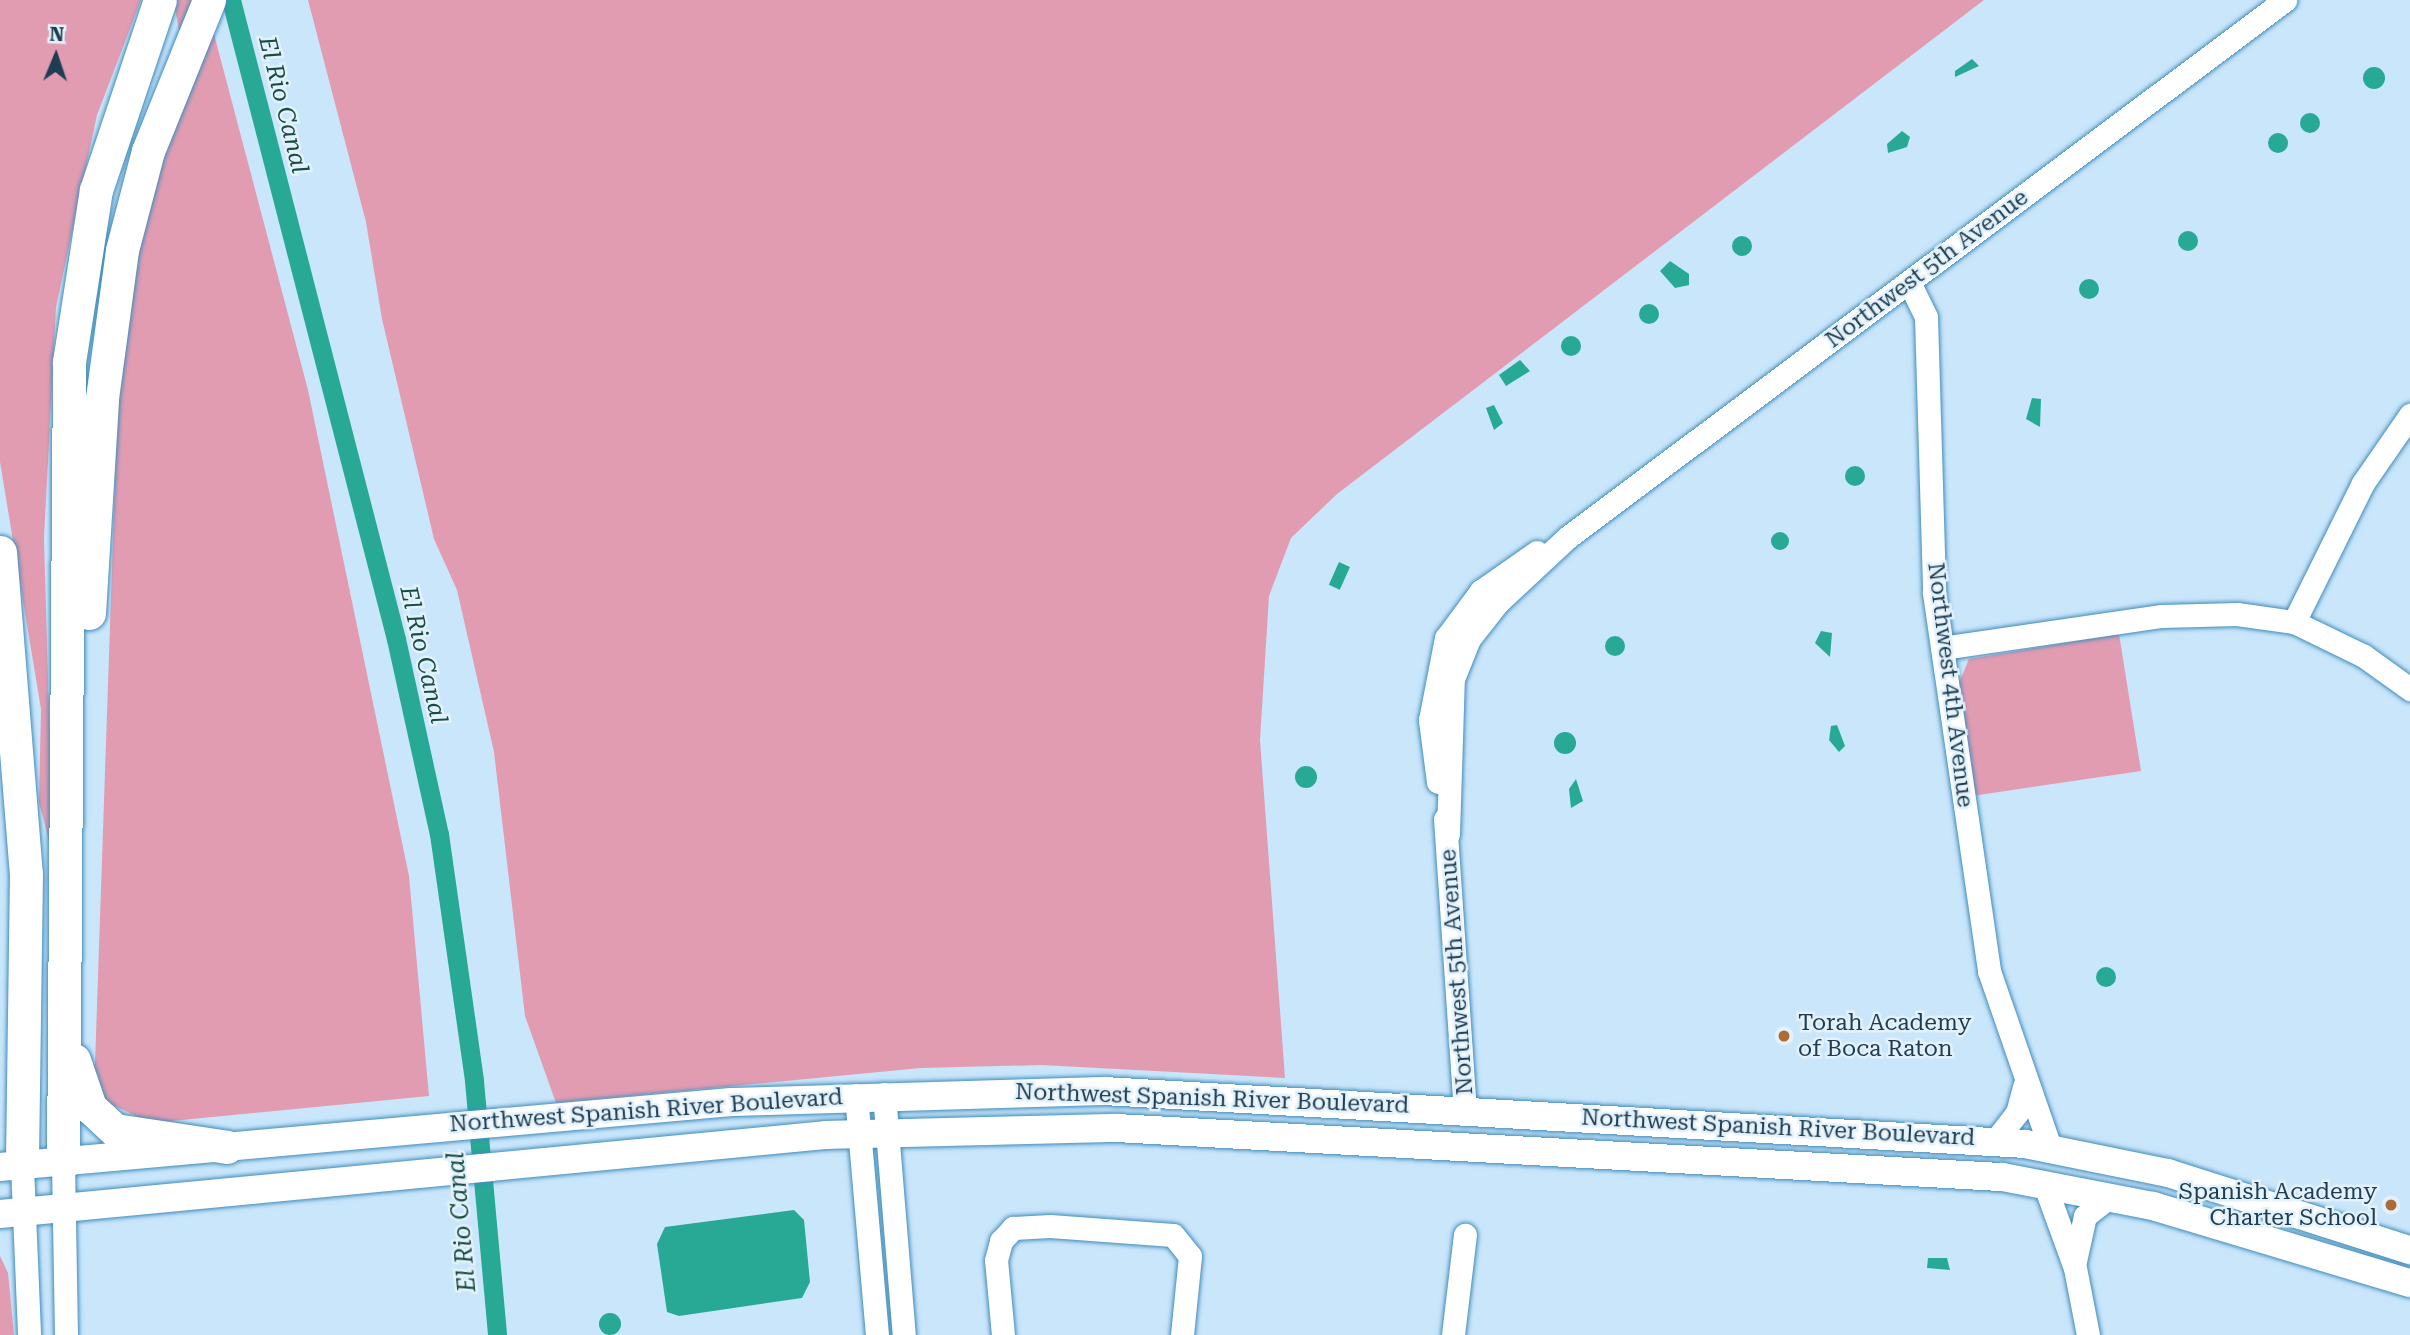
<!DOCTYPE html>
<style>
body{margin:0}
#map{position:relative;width:2410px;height:1335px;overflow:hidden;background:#c9e6fb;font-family:"Roboto Serif",serif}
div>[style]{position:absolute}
.green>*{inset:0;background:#e29cb2}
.water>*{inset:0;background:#27a995;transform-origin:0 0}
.round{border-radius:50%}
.canal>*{height:19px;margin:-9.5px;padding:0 9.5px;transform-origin:9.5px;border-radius:9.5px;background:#27a995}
.roads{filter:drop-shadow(0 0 2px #418cbc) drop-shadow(0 0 2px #418cbc)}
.minor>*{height:23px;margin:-11.5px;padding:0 11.5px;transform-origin:11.5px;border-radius:11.5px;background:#fff}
.major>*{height:28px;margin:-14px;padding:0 14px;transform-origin:14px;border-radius:14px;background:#fff}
.highway>*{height:33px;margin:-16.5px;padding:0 16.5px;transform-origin:16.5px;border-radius:16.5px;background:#fff}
.dots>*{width:19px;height:19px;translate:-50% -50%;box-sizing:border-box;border:4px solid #e3f1fb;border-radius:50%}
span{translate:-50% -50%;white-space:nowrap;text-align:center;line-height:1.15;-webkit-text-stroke:5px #e3f1fb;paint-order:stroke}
.street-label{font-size:23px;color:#1e3d52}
.poi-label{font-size:23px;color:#1e3d52}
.left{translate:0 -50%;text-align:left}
.right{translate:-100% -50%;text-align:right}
.water-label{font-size:24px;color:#184c42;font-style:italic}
.north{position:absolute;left:21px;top:21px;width:70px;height:70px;-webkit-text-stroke:5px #e3f1fb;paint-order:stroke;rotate:2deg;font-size:19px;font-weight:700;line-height:28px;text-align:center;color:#1e3d52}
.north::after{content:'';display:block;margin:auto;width:24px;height:32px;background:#1e3d52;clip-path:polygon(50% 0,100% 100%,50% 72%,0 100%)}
</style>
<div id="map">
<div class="green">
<div style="clip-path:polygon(0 0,141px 0,97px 115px,56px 307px,44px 538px,53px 856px,39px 802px,41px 709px,0 462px)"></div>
<div style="clip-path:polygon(173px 0,205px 0,308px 390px,409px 876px,429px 1096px,151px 1123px,102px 1100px,87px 1065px,95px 1064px,119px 363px,141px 225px,189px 78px)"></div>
<div style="clip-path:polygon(308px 0,1984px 0,1337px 494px,1291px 538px,1269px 596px,1260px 740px,1285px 1078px,1042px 1065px,921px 1068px,556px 1103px,525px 1016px,494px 752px,457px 590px,434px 539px,382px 319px,366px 222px)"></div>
<div style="clip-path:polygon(2119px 634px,2141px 771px,1972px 796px,1958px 685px,1969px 659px)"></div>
<div style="clip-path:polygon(0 1256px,8px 1273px,14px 1335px,0 1335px)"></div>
</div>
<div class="water">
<div style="clip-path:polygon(1972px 59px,1979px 66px,1955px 77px,1955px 71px)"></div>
<div class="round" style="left:2363px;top:67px;width:22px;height:22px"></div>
<div class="round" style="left:2300px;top:113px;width:20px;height:20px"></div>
<div style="clip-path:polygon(1902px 131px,1910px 137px,1907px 147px,1888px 153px,1887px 144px)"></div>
<div class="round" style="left:2268px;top:133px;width:20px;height:20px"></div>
<div class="round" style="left:2178px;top:231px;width:20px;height:20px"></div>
<div class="round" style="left:1732px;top:236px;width:20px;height:20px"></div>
<div style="clip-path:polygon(1670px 261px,1689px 274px,1689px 285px,1675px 288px,1660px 271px)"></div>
<div class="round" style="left:2079px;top:279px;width:20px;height:20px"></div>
<div class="round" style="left:1639px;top:304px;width:20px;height:20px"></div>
<div class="round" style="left:1561px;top:336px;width:20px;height:20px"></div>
<div style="clip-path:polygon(1520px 360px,1530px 371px,1506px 386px,1499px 375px)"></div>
<div style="clip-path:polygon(2032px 398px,2041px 399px,2040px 427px,2026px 419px)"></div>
<div style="clip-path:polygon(1494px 405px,1503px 423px,1494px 430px,1486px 408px)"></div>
<div class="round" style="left:1845px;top:466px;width:20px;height:20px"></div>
<div class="round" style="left:1771px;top:532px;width:18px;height:18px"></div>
<div style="left:1339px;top:562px;width:12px;height:25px;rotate:24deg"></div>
<div style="clip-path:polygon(1821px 631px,1832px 633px,1830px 657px,1815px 643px)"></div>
<div class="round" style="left:1605px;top:636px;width:20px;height:20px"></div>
<div style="clip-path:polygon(1837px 725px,1845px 746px,1839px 752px,1829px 740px,1831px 726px)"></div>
<div class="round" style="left:1554px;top:732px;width:22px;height:22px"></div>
<div class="round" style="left:1295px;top:766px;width:22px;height:22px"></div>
<div style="clip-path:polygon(1576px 779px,1583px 801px,1571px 808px,1569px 789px)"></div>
<div class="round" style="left:2096px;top:967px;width:20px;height:20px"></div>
<div style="clip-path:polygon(794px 1210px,804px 1220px,810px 1282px,802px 1298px,679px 1316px,667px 1312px,657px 1244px,665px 1227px)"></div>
<div style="clip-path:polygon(1947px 1258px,1950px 1270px,1927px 1268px,1928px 1258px)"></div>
<div class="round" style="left:599px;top:1313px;width:22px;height:22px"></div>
</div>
<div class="canal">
<div style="left:231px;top:0;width:660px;rotate:75.52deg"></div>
<div style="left:396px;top:639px;width:200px;rotate:77.6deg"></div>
<div style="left:439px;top:834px;width:249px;rotate:81.9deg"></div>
<div style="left:474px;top:1081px;width:255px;rotate:84.8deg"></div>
</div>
<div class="roads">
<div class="minor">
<div style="left:1909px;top:282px;width:39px;rotate:64deg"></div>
<div style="left:1926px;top:317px;width:276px;rotate:88.3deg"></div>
<div style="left:1934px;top:593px;width:382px;rotate:81.7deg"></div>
<div style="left:1989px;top:971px;width:186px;rotate:70.9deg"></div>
<div style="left:2294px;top:622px;width:155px;rotate:-63.6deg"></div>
<div style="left:2363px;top:483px;width:83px;rotate:-55.3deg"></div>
<div style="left:1942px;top:648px;width:222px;rotate:-8.3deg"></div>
<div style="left:2162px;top:616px;width:75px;rotate:-1.5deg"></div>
<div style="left:2237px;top:614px;width:58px;rotate:8deg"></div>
<div style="left:2294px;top:622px;width:78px;rotate:25.9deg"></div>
<div style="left:2364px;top:656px;width:57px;rotate:35.7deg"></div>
<div style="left:1438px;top:782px;width:63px;rotate:-97.4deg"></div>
<div style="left:1430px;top:720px;width:84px;rotate:-79deg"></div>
<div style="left:1446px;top:638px;width:59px;rotate:-53.3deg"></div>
<div style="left:1481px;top:591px;width:68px;rotate:-34.9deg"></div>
<div style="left:1445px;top:819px;width:292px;rotate:86.1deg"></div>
<div style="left:1448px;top:834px;width:155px;rotate:-88.2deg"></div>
<div style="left:1453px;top:679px;width:43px;rotate:-68.2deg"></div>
<div style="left:1469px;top:639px;width:47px;rotate:-51.9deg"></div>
<div style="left:1498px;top:602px;width:96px;rotate:-42.9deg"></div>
<div style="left:1568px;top:537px;width:896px;rotate:-36.83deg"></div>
<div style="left:884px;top:1094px;width:242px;rotate:85.3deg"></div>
<div style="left:856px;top:1095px;width:241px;rotate:85deg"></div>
<div style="left:1995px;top:1141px;width:36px;rotate:-52deg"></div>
<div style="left:2017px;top:1113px;width:28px;rotate:-75deg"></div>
<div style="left:63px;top:1163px;width:172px;rotate:89deg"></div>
<div style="left:22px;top:1166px;width:169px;rotate:87.6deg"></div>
<div style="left:2044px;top:1183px;width:90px;rotate:70deg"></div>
<div style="left:2075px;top:1268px;width:68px;rotate:79deg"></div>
<div style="left:2075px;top:1261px;width:46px;rotate:-77.5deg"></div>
<div style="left:2085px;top:1216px;width:33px;rotate:-38deg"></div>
<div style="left:1003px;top:1335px;width:75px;rotate:-95.3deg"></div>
<div style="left:996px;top:1260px;width:20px;rotate:-75deg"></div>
<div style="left:1001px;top:1241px;width:18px;rotate:-47deg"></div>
<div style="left:1013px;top:1228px;width:37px;rotate:-3deg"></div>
<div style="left:1050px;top:1226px;width:123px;rotate:4.2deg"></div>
<div style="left:1173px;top:1235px;width:27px;rotate:51deg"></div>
<div style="left:1190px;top:1256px;width:79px;rotate:95.8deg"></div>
<div style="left:1453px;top:1335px;width:101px;rotate:-83.2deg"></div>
</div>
<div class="major">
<div style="left:0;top:1167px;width:734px;rotate:-5.08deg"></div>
<div style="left:731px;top:1102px;width:373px;rotate:-1.7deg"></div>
<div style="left:1104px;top:1091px;width:923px;rotate:3.29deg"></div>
<div style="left:2025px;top:1144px;width:146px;rotate:11.5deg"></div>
<div style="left:2168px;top:1173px;width:254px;rotate:17.7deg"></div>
<div style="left:0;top:1214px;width:831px;rotate:-5.46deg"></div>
<div style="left:827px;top:1135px;width:289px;rotate:-1.4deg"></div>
<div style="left:1116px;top:1128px;width:887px;rotate:3.17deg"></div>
<div style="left:2002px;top:1177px;width:154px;rotate:10.9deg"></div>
<div style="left:2153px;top:1206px;width:268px;rotate:16.7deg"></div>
</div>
<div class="highway">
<div style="left:0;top:552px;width:322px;rotate:85.4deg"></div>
<div style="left:26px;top:873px;width:293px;rotate:90.8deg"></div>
<div style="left:89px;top:613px;width:215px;rotate:-86.5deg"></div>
<div style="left:102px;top:398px;width:149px;rotate:-82.3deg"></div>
<div style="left:122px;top:250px;width:102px;rotate:-75.3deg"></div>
<div style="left:148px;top:151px;width:163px;rotate:-68deg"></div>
<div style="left:74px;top:1060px;width:50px;rotate:71.2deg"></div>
<div style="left:90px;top:1107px;width:34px;rotate:43deg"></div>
<div style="left:115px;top:1130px;width:113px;rotate:8.6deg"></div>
<div style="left:63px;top:1163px;width:801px;rotate:-89.57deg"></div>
<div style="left:69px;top:362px;width:174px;rotate:-81.1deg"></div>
<div style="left:96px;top:190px;width:200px;rotate:-71.4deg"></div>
</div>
</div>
<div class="dots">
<div style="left:1784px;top:1036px;background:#ac6c35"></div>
<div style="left:2391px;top:1205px;background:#ac6c35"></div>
</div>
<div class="street-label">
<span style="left:1927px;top:269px;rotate:-37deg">Northwest 5th Avenue</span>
<span style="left:1950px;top:685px;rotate:83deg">Northwest 4th Avenue</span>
<span style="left:1457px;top:972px;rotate:-94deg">Northwest 5th Avenue</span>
<span style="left:1212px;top:1099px;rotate:2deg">Northwest Spanish River Boulevard</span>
<span style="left:646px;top:1111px;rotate:-4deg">Northwest Spanish River Boulevard</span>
<span style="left:1778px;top:1128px;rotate:3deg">Northwest Spanish River Boulevard</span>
</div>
<div class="poi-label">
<span class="left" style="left:1798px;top:1036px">Torah Academy<br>of Boca Raton</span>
<span class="right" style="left:2377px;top:1205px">Spanish Academy<br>Charter School</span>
</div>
<div class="water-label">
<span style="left:283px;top:105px;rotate:76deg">El Rio Canal</span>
<span style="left:423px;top:655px;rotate:77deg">El Rio Canal</span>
<span style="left:462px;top:1222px;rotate:-95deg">El Rio Canal</span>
</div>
<div class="north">N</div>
</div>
